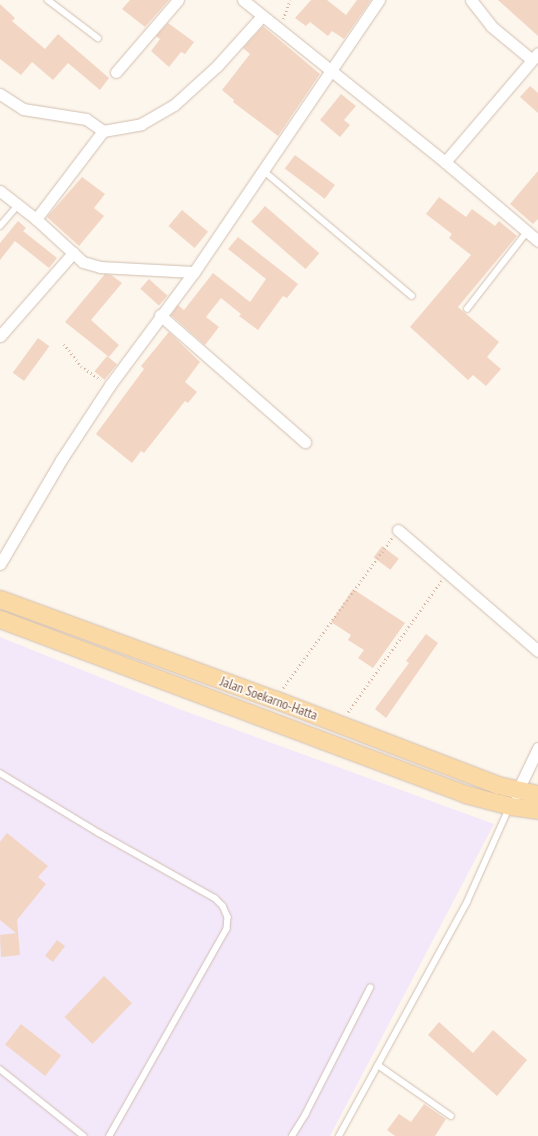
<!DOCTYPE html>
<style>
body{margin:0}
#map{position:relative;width:538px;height:1136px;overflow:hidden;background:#fdf6ec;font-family:"PT Sans Narrow",sans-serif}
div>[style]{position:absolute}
.education>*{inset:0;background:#f3e8fa}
.building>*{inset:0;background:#f3d5c3;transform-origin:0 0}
.path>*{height:2.5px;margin-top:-1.25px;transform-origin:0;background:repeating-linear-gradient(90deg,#d9b8a5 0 1px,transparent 0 4px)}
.roads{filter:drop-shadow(0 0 1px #d1beb0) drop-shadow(0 0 1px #d1beb0)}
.lane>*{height:5.5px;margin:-2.75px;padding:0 2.75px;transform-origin:2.75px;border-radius:2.75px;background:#fff}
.street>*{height:11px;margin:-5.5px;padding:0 5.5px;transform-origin:5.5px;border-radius:5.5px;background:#fff}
.primary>*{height:17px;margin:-8.5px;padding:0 8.5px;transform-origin:8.5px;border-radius:8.5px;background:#fbd9a5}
span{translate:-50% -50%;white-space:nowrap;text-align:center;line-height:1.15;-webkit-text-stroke:3.5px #fffaf3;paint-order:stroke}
.street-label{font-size:14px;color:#7a5c4d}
</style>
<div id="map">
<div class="education">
<div style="clip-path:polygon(0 637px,179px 709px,494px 824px,330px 1136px,0 1136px)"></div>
</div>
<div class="building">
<div style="clip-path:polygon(130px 0,169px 0,145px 27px,122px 9px)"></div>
<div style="clip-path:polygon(311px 0,327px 0,346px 15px,357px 0,371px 0,344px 39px,332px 31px,328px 36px,310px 22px,306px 26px,295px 18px)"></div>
<div style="clip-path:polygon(498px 0,538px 0,538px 36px)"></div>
<div style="clip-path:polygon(0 4px,15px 18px,12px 21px,45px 49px,58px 34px,109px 78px,100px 90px,68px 63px,53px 80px,32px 62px,21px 75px,0 59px)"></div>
<div style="clip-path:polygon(168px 23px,194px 42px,185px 54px,181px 52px,169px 67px,151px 51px,160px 39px,156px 36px)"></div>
<div style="clip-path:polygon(263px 26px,320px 74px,278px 136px,233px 102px,234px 100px,222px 90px,250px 54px,243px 48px)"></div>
<div style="clip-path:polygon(530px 86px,538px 93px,538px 113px,520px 97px)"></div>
<div style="clip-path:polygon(341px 94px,356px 106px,344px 120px,350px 125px,340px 137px,320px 120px)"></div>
<div style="left:295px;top:155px;width:50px;height:17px;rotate:37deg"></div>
<div style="clip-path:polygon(538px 171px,538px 219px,533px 224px,510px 204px)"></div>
<div style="clip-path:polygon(82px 177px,105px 194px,94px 208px,104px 216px,79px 246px,47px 217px)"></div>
<div style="clip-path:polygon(439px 197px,466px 217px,472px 209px,495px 226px,499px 221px,517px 236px,458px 307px,499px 342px,487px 357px,501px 369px,486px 386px,473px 375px,468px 380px,410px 327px,471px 255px,449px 238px,452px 234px,426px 214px)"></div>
<div style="left:265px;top:206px;width:72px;height:21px;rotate:41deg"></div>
<div style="left:182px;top:210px;width:34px;height:21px;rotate:40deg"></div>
<div style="clip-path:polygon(18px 221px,26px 228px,23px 231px,57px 258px,49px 268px,15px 241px,0 260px,0 243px)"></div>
<div style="clip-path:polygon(238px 237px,298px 284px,287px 298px,283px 296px,258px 330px,239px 316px,241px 314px,221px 298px,206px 317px,219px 327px,205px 345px,171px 315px,178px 305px,184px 310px,213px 273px,250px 302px,266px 279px,228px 249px)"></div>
<div style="clip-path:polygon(105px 274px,111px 275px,122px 283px,91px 320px,119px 345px,109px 357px,65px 322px)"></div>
<div style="left:149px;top:279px;width:25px;height:13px;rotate:42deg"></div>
<div style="clip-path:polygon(169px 332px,200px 362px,185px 382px,197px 392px,188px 403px,185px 401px,144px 453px,141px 451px,132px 463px,96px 434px,144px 369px,141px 366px)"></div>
<div style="left:38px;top:338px;width:14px;height:43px;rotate:36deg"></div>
<div style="left:107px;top:356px;width:13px;height:20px;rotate:39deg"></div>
<div style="left:382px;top:546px;width:21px;height:14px;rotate:37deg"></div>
<div style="clip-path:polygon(353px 589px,405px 623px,373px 668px,358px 658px,364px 650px,348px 640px,351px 635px,331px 622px)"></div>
<div style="clip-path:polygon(426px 634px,438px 643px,386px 718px,375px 709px,409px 663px,406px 661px)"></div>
<div style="clip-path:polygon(7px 833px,48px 866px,38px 877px,46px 884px,17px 920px,20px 955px,1px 957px,0 935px,16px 933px,0 920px,0 842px)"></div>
<div style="left:57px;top:940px;width:10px;height:20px;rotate:37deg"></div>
<div style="left:104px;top:976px;width:39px;height:57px;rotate:44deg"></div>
<div style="clip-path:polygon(439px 1022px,473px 1053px,493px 1030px,527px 1060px,497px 1096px,428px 1035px)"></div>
<div style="left:21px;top:1024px;width:51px;height:26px;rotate:38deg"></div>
<div style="clip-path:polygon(424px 1104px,446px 1119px,435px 1136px,395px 1136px,387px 1130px,399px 1114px,411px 1122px)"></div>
</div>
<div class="path">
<div style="left:283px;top:19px;width:20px;rotate:-70deg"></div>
<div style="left:64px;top:344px;width:28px;rotate:52deg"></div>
<div style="left:81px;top:366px;width:24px;rotate:35deg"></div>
<div style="left:283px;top:688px;width:185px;rotate:-54deg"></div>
<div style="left:348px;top:712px;width:161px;rotate:-54.6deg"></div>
</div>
<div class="roads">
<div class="lane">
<div style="left:48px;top:0;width:63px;rotate:37.2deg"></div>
<div style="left:263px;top:170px;width:195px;rotate:40.2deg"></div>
<div style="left:0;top:226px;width:28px;rotate:-49deg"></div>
<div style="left:467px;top:309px;width:98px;rotate:-52.1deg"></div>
<div style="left:0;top:773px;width:116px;rotate:31.2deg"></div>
<div style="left:99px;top:833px;width:133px;rotate:29.3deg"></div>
<div style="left:215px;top:898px;width:11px;rotate:45deg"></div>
<div style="left:223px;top:906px;width:12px;rotate:66deg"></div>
<div style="left:228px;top:917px;width:12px;rotate:95deg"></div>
<div style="left:227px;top:929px;width:238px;rotate:119.5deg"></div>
<div style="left:378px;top:1065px;width:89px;rotate:34.9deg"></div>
<div style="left:0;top:1069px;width:107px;rotate:38.6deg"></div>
<div style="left:292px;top:1136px;width:25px;rotate:-58deg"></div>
<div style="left:305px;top:1115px;width:143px;rotate:-62.9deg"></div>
<div style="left:339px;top:1136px;width:267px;rotate:-61.3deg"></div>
<div style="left:467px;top:902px;width:103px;rotate:-65.9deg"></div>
</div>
<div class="street">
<div style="left:243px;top:0;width:259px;rotate:38.7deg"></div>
<div style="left:445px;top:162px;width:122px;rotate:40.3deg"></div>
<div style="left:471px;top:0;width:33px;rotate:52deg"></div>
<div style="left:491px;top:26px;width:53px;rotate:39.7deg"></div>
<div style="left:116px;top:72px;width:95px;rotate:-49.3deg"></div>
<div style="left:0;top:94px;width:27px;rotate:33deg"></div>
<div style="left:23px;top:109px;width:64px;rotate:9deg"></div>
<div style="left:86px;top:119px;width:21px;rotate:35deg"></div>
<div style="left:445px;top:162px;width:143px;rotate:-49.5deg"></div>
<div style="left:0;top:191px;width:46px;rotate:37.9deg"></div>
<div style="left:36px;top:219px;width:64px;rotate:42.5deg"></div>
<div style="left:83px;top:262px;width:18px;rotate:16deg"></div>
<div style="left:100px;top:267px;width:94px;rotate:3deg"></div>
<div style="left:36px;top:219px;width:111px;rotate:-52.7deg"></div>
<div style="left:103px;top:131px;width:39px;rotate:-10deg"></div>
<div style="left:141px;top:124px;width:38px;rotate:-30deg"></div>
<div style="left:174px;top:105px;width:58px;rotate:-42.2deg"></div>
<div style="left:217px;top:66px;width:67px;rotate:-48deg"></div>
<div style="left:160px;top:315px;width:193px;rotate:41.2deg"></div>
<div style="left:0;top:336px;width:111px;rotate:-48.7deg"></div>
<div style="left:398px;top:530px;width:185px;rotate:40.8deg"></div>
<div style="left:0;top:564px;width:121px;rotate:-59.6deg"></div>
<div style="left:61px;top:460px;width:90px;rotate:-56.8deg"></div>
<div style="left:110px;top:385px;width:141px;rotate:-53.4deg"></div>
<div style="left:194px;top:272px;width:329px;rotate:-55.8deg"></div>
<div style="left:516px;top:794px;width:51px;rotate:-64.4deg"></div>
</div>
<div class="primary">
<div style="left:0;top:599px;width:292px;rotate:20.1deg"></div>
<div style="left:274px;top:699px;width:240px;rotate:21deg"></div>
<div style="left:498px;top:785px;width:41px;rotate:12.7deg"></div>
<div style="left:0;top:619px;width:497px;rotate:20.6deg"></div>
<div style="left:465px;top:794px;width:47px;rotate:14.9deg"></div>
<div style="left:510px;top:806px;width:28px;rotate:8deg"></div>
</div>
</div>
<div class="street-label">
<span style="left:269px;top:698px;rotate:20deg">Jalan Soekarno-Hatta</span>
</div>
</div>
